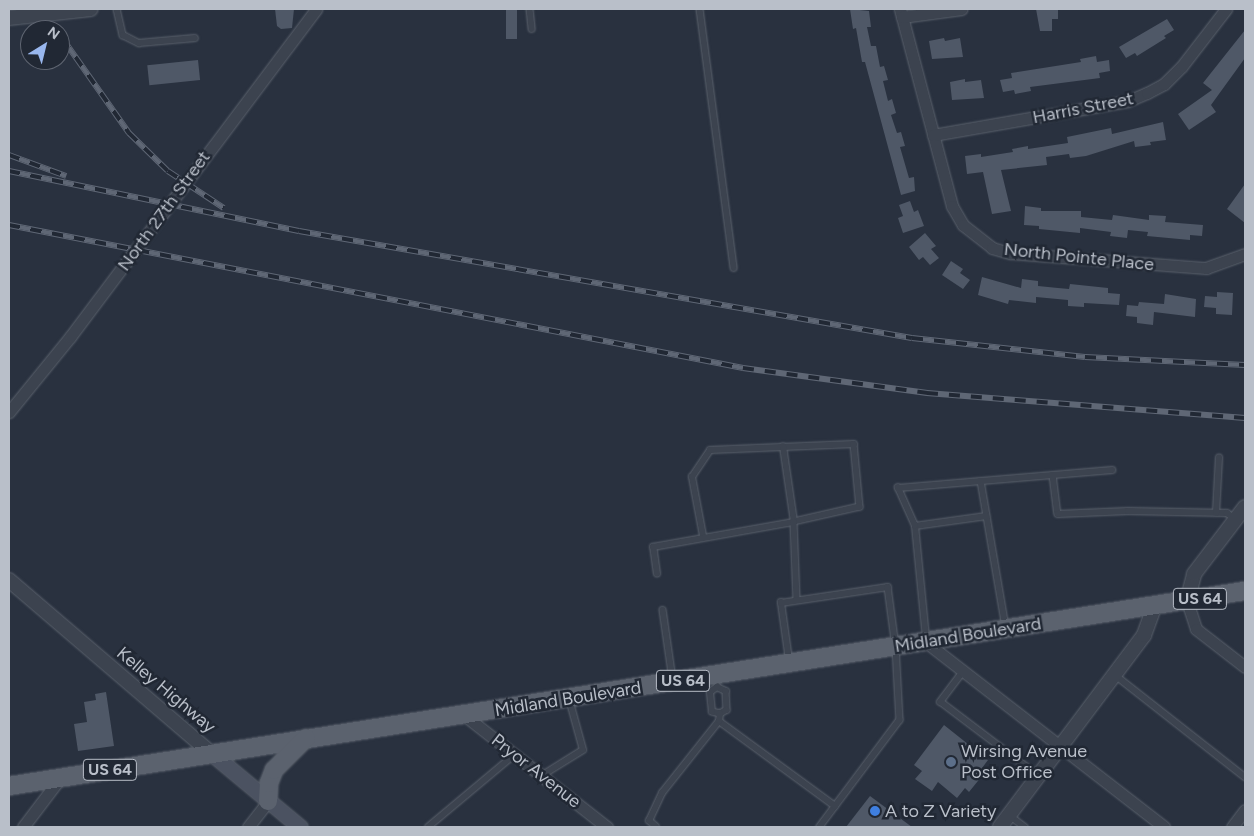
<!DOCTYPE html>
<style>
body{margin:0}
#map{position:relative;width:1254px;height:836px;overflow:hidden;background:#29313f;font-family:Figtree,sans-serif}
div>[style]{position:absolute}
.building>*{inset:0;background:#4f5867;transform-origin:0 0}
.roads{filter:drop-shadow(0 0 1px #5a616c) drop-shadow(0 0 1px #5a616c)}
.service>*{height:5.5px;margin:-2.75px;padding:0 2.75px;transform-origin:2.75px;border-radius:2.75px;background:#3c434f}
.minor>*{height:11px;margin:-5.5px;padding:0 5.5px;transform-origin:5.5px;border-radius:5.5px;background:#3c434f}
.tertiary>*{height:14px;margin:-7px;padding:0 7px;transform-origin:7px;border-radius:7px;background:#3c434f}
.secondary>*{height:15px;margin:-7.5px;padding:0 7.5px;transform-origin:7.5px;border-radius:7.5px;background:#4b5261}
.primary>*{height:18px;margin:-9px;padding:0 9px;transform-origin:9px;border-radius:9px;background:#5b626e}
.rail>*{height:5.5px;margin-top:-2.75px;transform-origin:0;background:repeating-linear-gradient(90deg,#212834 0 11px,#5f6775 0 22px);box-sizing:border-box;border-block:1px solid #5f6775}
.dots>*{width:14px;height:14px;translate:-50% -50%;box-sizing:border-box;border:2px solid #212834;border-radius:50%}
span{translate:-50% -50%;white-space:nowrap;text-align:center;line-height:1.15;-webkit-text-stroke:5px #212834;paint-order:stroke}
.shield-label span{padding:1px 4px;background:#212834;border:1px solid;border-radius:4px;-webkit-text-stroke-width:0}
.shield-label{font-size:16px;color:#b9bfc9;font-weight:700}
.street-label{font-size:18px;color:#b9bfc9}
.poi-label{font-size:18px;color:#b9bfc9}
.left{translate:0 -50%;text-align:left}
.frame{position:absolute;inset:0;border:10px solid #b9bfc9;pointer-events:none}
.north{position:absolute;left:20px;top:20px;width:50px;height:50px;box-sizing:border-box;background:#212834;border:1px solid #5e6470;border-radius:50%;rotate:36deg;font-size:14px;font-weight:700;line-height:20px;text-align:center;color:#b9bfc9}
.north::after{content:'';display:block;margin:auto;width:18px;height:22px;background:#99b7ee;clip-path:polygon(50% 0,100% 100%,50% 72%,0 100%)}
</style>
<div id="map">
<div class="building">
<div style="clip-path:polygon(275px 9px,294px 9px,292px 28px,281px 29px,277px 26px)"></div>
<div style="left:506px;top:9px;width:11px;height:30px"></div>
<div style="clip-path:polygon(850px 9px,869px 11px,871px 27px,867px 27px,871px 46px,876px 46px,880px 67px,884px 66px,888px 80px,883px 81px,888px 101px,892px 99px,896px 113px,891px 115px,897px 133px,901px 132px,905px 146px,900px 147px,909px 178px,914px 177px,915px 191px,901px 195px,865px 62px,862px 62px,856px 28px,853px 29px)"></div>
<div style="clip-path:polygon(1036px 9px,1058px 9px,1058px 19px,1052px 19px,1052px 31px,1040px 31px)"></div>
<div style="clip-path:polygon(1167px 19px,1174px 30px,1164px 36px,1166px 38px,1137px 56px,1135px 53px,1126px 58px,1119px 47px)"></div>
<div style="clip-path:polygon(1245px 30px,1245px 58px,1211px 105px,1216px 112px,1189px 130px,1178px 114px,1212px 90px,1203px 83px)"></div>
<div style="clip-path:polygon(944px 38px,945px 41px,960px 38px,963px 57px,932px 59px,929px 41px)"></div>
<div style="clip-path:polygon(1096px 56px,1097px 62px,1109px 60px,1110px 71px,1099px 73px,1100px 78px,1030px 87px,1031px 91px,1015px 94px,1014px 90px,1003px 92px,1000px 80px,1012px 78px,1011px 73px,1081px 62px,1080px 59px)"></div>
<div style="left:198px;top:60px;width:20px;height:51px;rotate:84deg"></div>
<div style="clip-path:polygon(965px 79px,965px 82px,981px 80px,984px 98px,952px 100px,950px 82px)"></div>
<div style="clip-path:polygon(1163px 122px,1166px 140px,1150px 142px,1151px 145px,1135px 147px,1134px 141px,1086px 156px,1070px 158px,1069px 154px,1046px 157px,1047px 165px,1001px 170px,1011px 211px,992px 214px,983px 172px,967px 174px,965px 156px,981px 154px,981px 157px,1013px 152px,1012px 149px,1028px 146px,1028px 149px,1068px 143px,1067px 137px,1111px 128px,1112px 134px)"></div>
<div style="clip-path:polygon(1245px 184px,1245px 223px,1227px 209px)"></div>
<div style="clip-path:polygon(910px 201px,914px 212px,918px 210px,924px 226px,903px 233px,898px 218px,903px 216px,899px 205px)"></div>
<div style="clip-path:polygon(1025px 206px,1041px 208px,1041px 211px,1081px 211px,1081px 217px,1112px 220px,1113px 215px,1149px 220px,1149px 215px,1166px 216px,1165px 222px,1203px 225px,1202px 236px,1190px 235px,1190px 240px,1147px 236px,1148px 232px,1128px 230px,1127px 238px,1110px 236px,1111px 232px,1080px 228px,1080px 233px,1039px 229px,1039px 226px,1024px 225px)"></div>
<div style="clip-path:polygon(925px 233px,936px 246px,931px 249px,939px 258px,930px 265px,923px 257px,919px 260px,909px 247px)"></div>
<div style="clip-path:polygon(951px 261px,963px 269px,960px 273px,970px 280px,963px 289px,942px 275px)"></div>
<div style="clip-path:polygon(982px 277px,1021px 288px,1022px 279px,1038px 281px,1038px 286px,1058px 288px,1069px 289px,1070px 284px,1108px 288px,1108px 293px,1120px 294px,1119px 305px,1084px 303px,1084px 307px,1068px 306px,1068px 300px,1036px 297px,1036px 303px,1009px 300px,1008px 304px,978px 295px)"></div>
<div style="clip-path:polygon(1217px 292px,1233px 293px,1232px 315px,1216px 314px,1216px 308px,1204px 307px,1205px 296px,1217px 297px)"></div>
<div style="clip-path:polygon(1165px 294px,1196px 299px,1195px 317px,1154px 312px,1153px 325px,1137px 323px,1137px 317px,1126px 316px,1127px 305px,1138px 306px,1139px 302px,1164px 304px)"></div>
<div style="clip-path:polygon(106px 692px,114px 746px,78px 751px,74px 724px,87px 722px,84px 702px,96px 700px,95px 694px)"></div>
<div style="clip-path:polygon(944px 725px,988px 760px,982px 768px,986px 771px,969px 792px,965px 788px,957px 798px,938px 782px,932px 791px,915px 779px,922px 771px,914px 765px)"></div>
<div style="clip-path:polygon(870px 796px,912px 827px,846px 827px)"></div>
</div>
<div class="roads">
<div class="service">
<div style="left:117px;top:9px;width:27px;rotate:77deg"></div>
<div style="left:123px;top:35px;width:18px;rotate:27deg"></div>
<div style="left:139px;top:43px;width:56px;rotate:-5.1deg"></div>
<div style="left:530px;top:9px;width:20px;rotate:84deg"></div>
<div style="left:700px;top:9px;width:261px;rotate:82.5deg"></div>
<div style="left:1053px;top:475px;width:39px;rotate:83deg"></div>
<div style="left:1058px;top:514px;width:70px;rotate:-2.5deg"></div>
<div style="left:1128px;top:511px;width:99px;rotate:1.2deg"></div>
<div style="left:1227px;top:513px;width:11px;rotate:34deg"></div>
<div style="left:981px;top:481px;width:148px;rotate:80.3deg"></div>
<div style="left:1216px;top:513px;width:55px;rotate:-86.9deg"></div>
<div style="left:915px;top:526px;width:72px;rotate:-8deg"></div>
<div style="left:703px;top:536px;width:60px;rotate:-100.6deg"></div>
<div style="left:692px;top:477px;width:32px;rotate:-56deg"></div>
<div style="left:710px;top:450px;width:144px;rotate:-2.4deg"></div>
<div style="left:854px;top:444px;width:63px;rotate:84.6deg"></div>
<div style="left:860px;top:507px;width:68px;rotate:167.2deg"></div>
<div style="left:794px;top:522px;width:76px;rotate:-98.3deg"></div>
<div style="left:657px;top:574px;width:27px;rotate:-98deg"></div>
<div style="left:653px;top:547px;width:143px;rotate:-10.1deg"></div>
<div style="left:794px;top:522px;width:78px;rotate:87.8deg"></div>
<div style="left:663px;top:610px;width:70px;rotate:81.8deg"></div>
<div style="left:926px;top:638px;width:113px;rotate:-95.6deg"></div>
<div style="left:915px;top:526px;width:42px;rotate:-114.1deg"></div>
<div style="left:898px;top:488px;width:215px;rotate:-4.8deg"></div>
<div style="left:789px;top:660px;width:58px;rotate:-98deg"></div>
<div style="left:781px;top:603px;width:108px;rotate:-8.5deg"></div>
<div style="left:888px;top:587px;width:61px;rotate:82.4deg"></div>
<div style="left:896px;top:647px;width:73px;rotate:86.9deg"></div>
<div style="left:900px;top:720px;width:134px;rotate:126.8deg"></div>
<div style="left:964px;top:671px;width:39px;rotate:127deg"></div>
<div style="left:941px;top:702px;width:123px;rotate:37.1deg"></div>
<div style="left:1115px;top:675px;width:165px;rotate:38.1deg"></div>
<div style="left:717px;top:687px;width:10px;rotate:24deg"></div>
<div style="left:726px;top:691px;width:19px;rotate:87deg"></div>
<div style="left:727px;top:710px;width:8px;rotate:150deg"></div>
<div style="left:720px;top:714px;width:8px;rotate:-166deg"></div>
<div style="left:712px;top:712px;width:20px;rotate:-96deg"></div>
<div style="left:710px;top:692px;width:9px;rotate:-36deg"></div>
<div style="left:719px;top:721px;width:144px;rotate:36.2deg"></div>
<div style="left:541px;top:776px;width:49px;rotate:-31.8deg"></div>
<div style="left:583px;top:750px;width:53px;rotate:-105.4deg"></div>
<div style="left:1009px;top:815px;width:20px;rotate:37deg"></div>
<div style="left:428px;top:827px;width:112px;rotate:-39.9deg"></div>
<div style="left:656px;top:827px;width:9px;rotate:-139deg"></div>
<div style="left:649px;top:821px;width:31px;rotate:-65deg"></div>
<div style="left:662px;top:793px;width:92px;rotate:-51.6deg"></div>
<div style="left:719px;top:721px;width:7px;rotate:-82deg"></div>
</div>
<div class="minor">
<div style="left:900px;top:9px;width:204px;rotate:75.2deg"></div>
<div style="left:952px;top:206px;width:22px;rotate:60deg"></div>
<div style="left:963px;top:225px;width:37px;rotate:38deg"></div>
<div style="left:992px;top:248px;width:19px;rotate:16deg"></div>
<div style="left:1010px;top:253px;width:197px;rotate:4.4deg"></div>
<div style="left:1206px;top:268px;width:41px;rotate:-19.7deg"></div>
<div style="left:902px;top:17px;width:60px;rotate:-7.7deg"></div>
<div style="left:933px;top:135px;width:198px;rotate:-9.9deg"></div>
<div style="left:1128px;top:101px;width:21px;rotate:-23deg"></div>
<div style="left:1147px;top:93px;width:19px;rotate:-28deg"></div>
<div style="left:1164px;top:84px;width:25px;rotate:-45deg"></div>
<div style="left:1182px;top:66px;width:72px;rotate:-52.3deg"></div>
<div style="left:9px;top:412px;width:97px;rotate:-50.9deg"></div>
<div style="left:70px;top:337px;width:410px;rotate:-53.1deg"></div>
<div style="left:1187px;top:601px;width:29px;rotate:72deg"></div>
<div style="left:1196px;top:629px;width:62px;rotate:37.8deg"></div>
<div style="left:927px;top:643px;width:300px;rotate:37.8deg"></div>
<div style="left:464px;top:715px;width:182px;rotate:38.1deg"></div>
<div style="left:23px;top:827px;width:63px;rotate:-52.8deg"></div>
<div style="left:248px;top:827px;width:33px;rotate:-52deg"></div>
<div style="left:1232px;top:827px;width:21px;rotate:-53deg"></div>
</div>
<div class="tertiary">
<div style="left:9px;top:18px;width:82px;rotate:-6.3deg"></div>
<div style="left:9px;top:580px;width:265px;rotate:40.6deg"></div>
<div style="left:1187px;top:601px;width:28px;rotate:-75deg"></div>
<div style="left:1194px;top:574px;width:84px;rotate:-52.7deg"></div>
<div style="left:1000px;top:827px;width:240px;rotate:-53.1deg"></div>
<div style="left:1144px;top:635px;width:33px;rotate:-70deg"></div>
</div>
<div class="secondary">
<div style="left:210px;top:752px;width:117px;rotate:39.8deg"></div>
</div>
<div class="primary">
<div style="left:9px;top:786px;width:1251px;rotate:-8.97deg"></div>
<div style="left:268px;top:801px;width:18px;rotate:-87deg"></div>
<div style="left:269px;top:783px;width:14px;rotate:-69deg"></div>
<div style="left:274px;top:770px;width:45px;rotate:-45deg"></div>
</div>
</div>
<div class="rail">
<div style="left:63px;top:39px;width:115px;rotate:54.9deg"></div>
<div style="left:129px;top:133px;width:54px;rotate:44.3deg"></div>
<div style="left:168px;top:171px;width:67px;rotate:33.5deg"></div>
<div style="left:9px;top:155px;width:61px;rotate:20.2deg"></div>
<div style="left:9px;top:171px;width:296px;rotate:11.7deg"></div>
<div style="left:299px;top:231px;width:622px;rotate:9.9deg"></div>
<div style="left:912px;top:338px;width:174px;rotate:6.3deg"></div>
<div style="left:1085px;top:357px;width:160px;rotate:2.9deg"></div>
<div style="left:9px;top:225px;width:748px;rotate:11.02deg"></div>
<div style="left:743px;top:368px;width:186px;rotate:7.7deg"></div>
<div style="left:927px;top:393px;width:319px;rotate:4.5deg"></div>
</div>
<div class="dots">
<div style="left:951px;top:762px;background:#5c6f8a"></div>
<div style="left:875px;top:811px;background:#3f7fe0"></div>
</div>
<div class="shield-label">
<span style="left:1200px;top:599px">US 64</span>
<span style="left:683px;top:681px">US 64</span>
<span style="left:110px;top:770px">US 64</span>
</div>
<div class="street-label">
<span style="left:1083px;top:108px;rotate:-11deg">Harris Street</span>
<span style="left:164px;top:211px;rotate:-54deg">North 27th Street</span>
<span style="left:1079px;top:257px;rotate:6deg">North Pointe Place</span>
<span style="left:968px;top:635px;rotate:-9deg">Midland Boulevard</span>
<span style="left:166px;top:690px;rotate:40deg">Kelley Highway</span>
<span style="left:568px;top:699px;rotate:-9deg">Midland Boulevard</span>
<span style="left:536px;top:771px;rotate:38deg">Pryor Avenue</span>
</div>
<div class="poi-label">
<span class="left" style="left:961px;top:762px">Wirsing Avenue<br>Post Office</span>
<span class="left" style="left:885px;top:811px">A to Z Variety</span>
</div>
<div class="frame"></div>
<div class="north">N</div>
</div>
